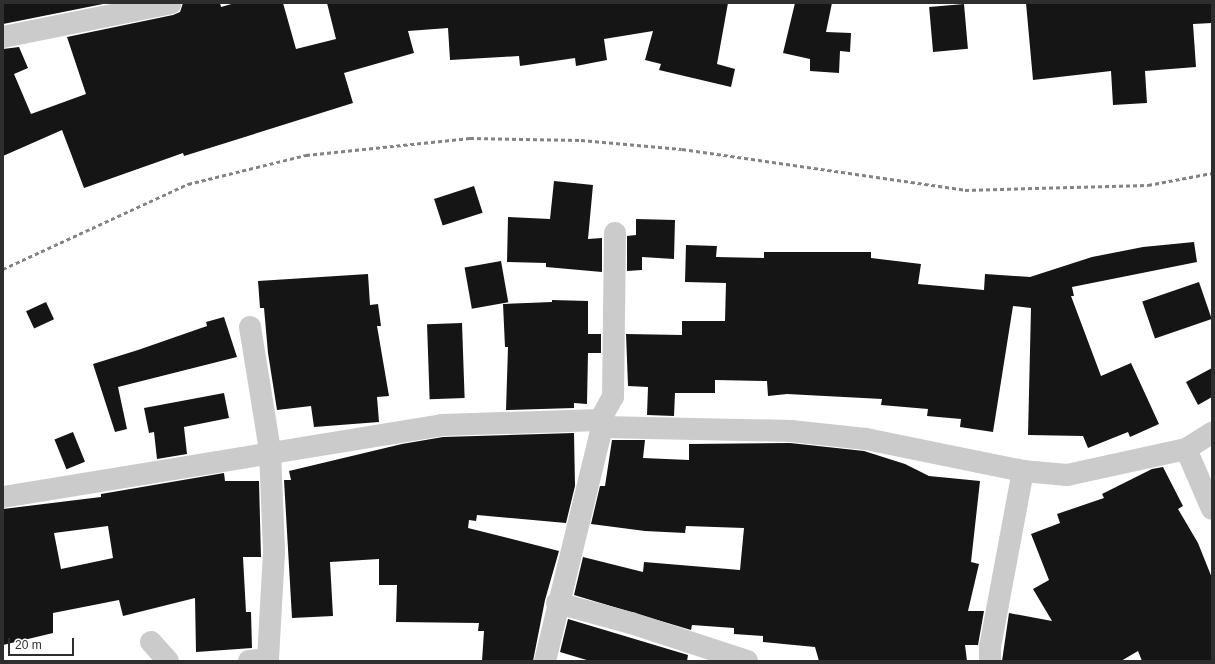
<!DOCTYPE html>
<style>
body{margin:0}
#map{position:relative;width:1215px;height:664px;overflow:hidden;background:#fff;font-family:Arial,sans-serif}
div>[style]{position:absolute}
.building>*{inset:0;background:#151515;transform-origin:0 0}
.street>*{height:22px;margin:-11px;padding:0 11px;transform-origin:11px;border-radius:11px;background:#cbcbcb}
.rail>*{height:3px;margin-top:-1.5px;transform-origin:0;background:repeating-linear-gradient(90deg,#838383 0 4px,transparent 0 7px)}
span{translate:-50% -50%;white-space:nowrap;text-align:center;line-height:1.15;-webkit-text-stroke:4px #fff;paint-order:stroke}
.frame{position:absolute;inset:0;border:4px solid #2e2e2e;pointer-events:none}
.scale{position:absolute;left:8px;top:638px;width:66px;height:18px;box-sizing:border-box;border:2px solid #2e2e2e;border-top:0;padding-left:5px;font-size:12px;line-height:14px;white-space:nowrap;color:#2e2e2e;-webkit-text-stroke:3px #fff;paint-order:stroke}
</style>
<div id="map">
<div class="building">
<div style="clip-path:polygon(3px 3px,108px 3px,3px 24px)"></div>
<div style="clip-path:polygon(183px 3px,220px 3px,221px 7px,235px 3px,283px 3px,296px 49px,336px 39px,327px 3px,728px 3px,717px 64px,735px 69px,731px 87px,659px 70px,661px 64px,645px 60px,653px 31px,604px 39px,607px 60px,576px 66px,575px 58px,520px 66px,519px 56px,450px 60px,448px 28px,408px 31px,414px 53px,344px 73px,353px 103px,184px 156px,183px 153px,84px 188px,62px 130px,3px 156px,3px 49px,19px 47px,28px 68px,14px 74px,31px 114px,86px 94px,67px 37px,173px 15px,180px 12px)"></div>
<div style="clip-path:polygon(795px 3px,832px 3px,826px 32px,851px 33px,850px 52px,840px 51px,839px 73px,810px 71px,810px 59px,783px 53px)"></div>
<div style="clip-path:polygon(1026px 3px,1212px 3px,1212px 23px,1193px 24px,1196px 67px,1145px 71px,1147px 103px,1113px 105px,1111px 71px,1033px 80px)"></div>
<div style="left:964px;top:4px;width:45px;height:35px;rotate:85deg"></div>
<div style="clip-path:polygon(554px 181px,593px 185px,588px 239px,602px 238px,602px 272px,546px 267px,546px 263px,507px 262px,508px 217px,550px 219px)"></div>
<div style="left:474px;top:186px;width:28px;height:42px;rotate:72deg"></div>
<div style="clip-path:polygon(636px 219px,675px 220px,674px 259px,642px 257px,642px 270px,627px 271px,627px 236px,636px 235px)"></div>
<div style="clip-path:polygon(1194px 242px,1197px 262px,1072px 287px,1074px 296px,1071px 296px,1101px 376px,1131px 363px,1159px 424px,1130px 437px,1128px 432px,1088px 448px,1083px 436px,1028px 435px,1031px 308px,1013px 306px,993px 432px,960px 427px,961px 419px,927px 416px,928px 409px,881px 405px,882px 399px,787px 394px,768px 396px,767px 381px,715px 380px,715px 393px,675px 393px,674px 416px,647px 415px,648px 387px,628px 386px,626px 334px,682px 335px,682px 321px,725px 321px,726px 283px,685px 282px,686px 245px,717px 246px,716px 257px,764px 258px,764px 252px,871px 252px,871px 258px,921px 264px,918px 284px,984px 290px,985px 274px,1030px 277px,1092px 257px,1143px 247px)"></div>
<div style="left:501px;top:261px;width:42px;height:37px;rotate:80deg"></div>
<div style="clip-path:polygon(368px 274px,370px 305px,378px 304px,381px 326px,377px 326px,389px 396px,377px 397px,379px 422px,314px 427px,311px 406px,277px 410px,268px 353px,264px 308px,260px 308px,258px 281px)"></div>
<div style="left:1199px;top:282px;width:39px;height:60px;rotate:71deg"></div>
<div style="clip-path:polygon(552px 300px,588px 301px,588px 334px,601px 334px,601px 353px,588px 353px,587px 404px,574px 403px,574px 408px,506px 410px,508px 347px,505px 347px,503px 304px,552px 302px)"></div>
<div style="left:46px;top:302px;width:19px;height:22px;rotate:65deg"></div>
<div style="clip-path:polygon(224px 317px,237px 357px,118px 387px,127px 429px,115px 432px,93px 364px,138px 350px,207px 326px,206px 322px)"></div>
<div style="left:462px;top:323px;width:75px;height:35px;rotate:88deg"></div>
<div style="clip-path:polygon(1212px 368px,1212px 397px,1198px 405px,1186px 382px)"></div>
<div style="clip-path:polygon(224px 393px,229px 418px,184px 427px,187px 454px,157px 459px,154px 432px,149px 433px,144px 408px)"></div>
<div style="left:73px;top:432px;width:32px;height:20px;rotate:68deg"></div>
<div style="clip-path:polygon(574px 433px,575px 486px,566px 523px,477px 515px,476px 521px,469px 520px,468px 528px,559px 551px,545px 600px,533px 661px,482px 661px,484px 631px,478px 631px,479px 623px,396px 622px,397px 585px,379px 585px,379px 559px,330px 562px,333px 616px,292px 618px,284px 480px,291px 480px,289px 471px,402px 444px,443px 437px)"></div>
<div style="clip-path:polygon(612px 440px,645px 440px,643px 458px,689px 460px,689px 444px,790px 443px,864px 451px,905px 464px,929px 476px,980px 481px,971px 562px,979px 564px,968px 611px,984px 611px,978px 645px,965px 645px,967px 661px,819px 661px,815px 647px,763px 642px,763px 636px,734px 634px,734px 628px,692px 625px,691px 630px,574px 595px,583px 557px,643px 572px,644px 562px,740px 570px,744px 528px,686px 526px,685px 533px,645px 531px,591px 524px,600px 486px,605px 486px)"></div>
<div style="clip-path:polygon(1163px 467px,1183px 506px,1178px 509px,1198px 543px,1212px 578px,1212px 661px,1142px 661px,1138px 651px,1121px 661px,1002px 661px,1009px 613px,1052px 621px,1033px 589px,1049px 580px,1031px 534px,1060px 523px,1057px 514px,1104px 498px,1102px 494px,1152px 469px)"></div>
<div style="clip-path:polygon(evenodd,224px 473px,225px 481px,259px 481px,261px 557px,243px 557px,246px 612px,251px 612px,252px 648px,196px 652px,195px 598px,123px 616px,119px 600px,53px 613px,53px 633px,3px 645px,3px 509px,101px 497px,101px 494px,224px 473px,108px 526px,113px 558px,61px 569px,54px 533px,108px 526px)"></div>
<div style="clip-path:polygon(568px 619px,688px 655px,687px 661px,590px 661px,560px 652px)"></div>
</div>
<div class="street">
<div style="left:3px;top:37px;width:171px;rotate:-11.4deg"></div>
<div style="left:250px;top:327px;width:126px;rotate:80.8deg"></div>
<div style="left:270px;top:451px;width:101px;rotate:87.7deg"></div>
<div style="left:274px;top:552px;width:109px;rotate:93.2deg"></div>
<div style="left:602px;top:427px;width:189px;rotate:1.2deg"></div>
<div style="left:791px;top:431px;width:75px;rotate:6.1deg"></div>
<div style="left:866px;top:439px;width:160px;rotate:11.5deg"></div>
<div style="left:1023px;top:471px;width:44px;rotate:5.2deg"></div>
<div style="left:1067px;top:475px;width:122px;rotate:-12.3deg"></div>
<div style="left:1186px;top:449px;width:31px;rotate:-32deg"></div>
<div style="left:1186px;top:449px;width:65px;rotate:66.6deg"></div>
<div style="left:3px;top:497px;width:445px;rotate:-9.3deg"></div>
<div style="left:442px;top:425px;width:158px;rotate:-1.8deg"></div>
<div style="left:557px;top:603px;width:77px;rotate:15.1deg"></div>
<div style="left:631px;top:623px;width:122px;rotate:18.1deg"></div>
<div style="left:151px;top:642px;width:25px;rotate:48deg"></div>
<div style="left:249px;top:661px;width:19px;rotate:-6deg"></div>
<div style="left:545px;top:661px;width:241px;rotate:-76.3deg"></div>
<div style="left:602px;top:427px;width:7px;rotate:-106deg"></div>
<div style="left:600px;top:420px;width:26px;rotate:-61deg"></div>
<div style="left:613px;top:397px;width:164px;rotate:-89.3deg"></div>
<div style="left:990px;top:661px;width:14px;rotate:-90deg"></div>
<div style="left:990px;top:647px;width:179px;rotate:-79.4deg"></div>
</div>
<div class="rail">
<div style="left:3px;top:269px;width:204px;rotate:-24.7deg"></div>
<div style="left:188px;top:184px;width:122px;rotate:-13.8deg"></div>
<div style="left:306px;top:155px;width:165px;rotate:-5.9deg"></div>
<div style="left:470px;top:138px;width:111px;rotate:1deg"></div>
<div style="left:581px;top:140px;width:101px;rotate:5.1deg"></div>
<div style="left:682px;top:149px;width:286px;rotate:8.2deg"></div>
<div style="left:965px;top:190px;width:183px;rotate:-1.6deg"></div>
<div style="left:1148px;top:185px;width:65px;rotate:-10.6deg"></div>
</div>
<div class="frame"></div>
<div class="scale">20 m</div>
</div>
